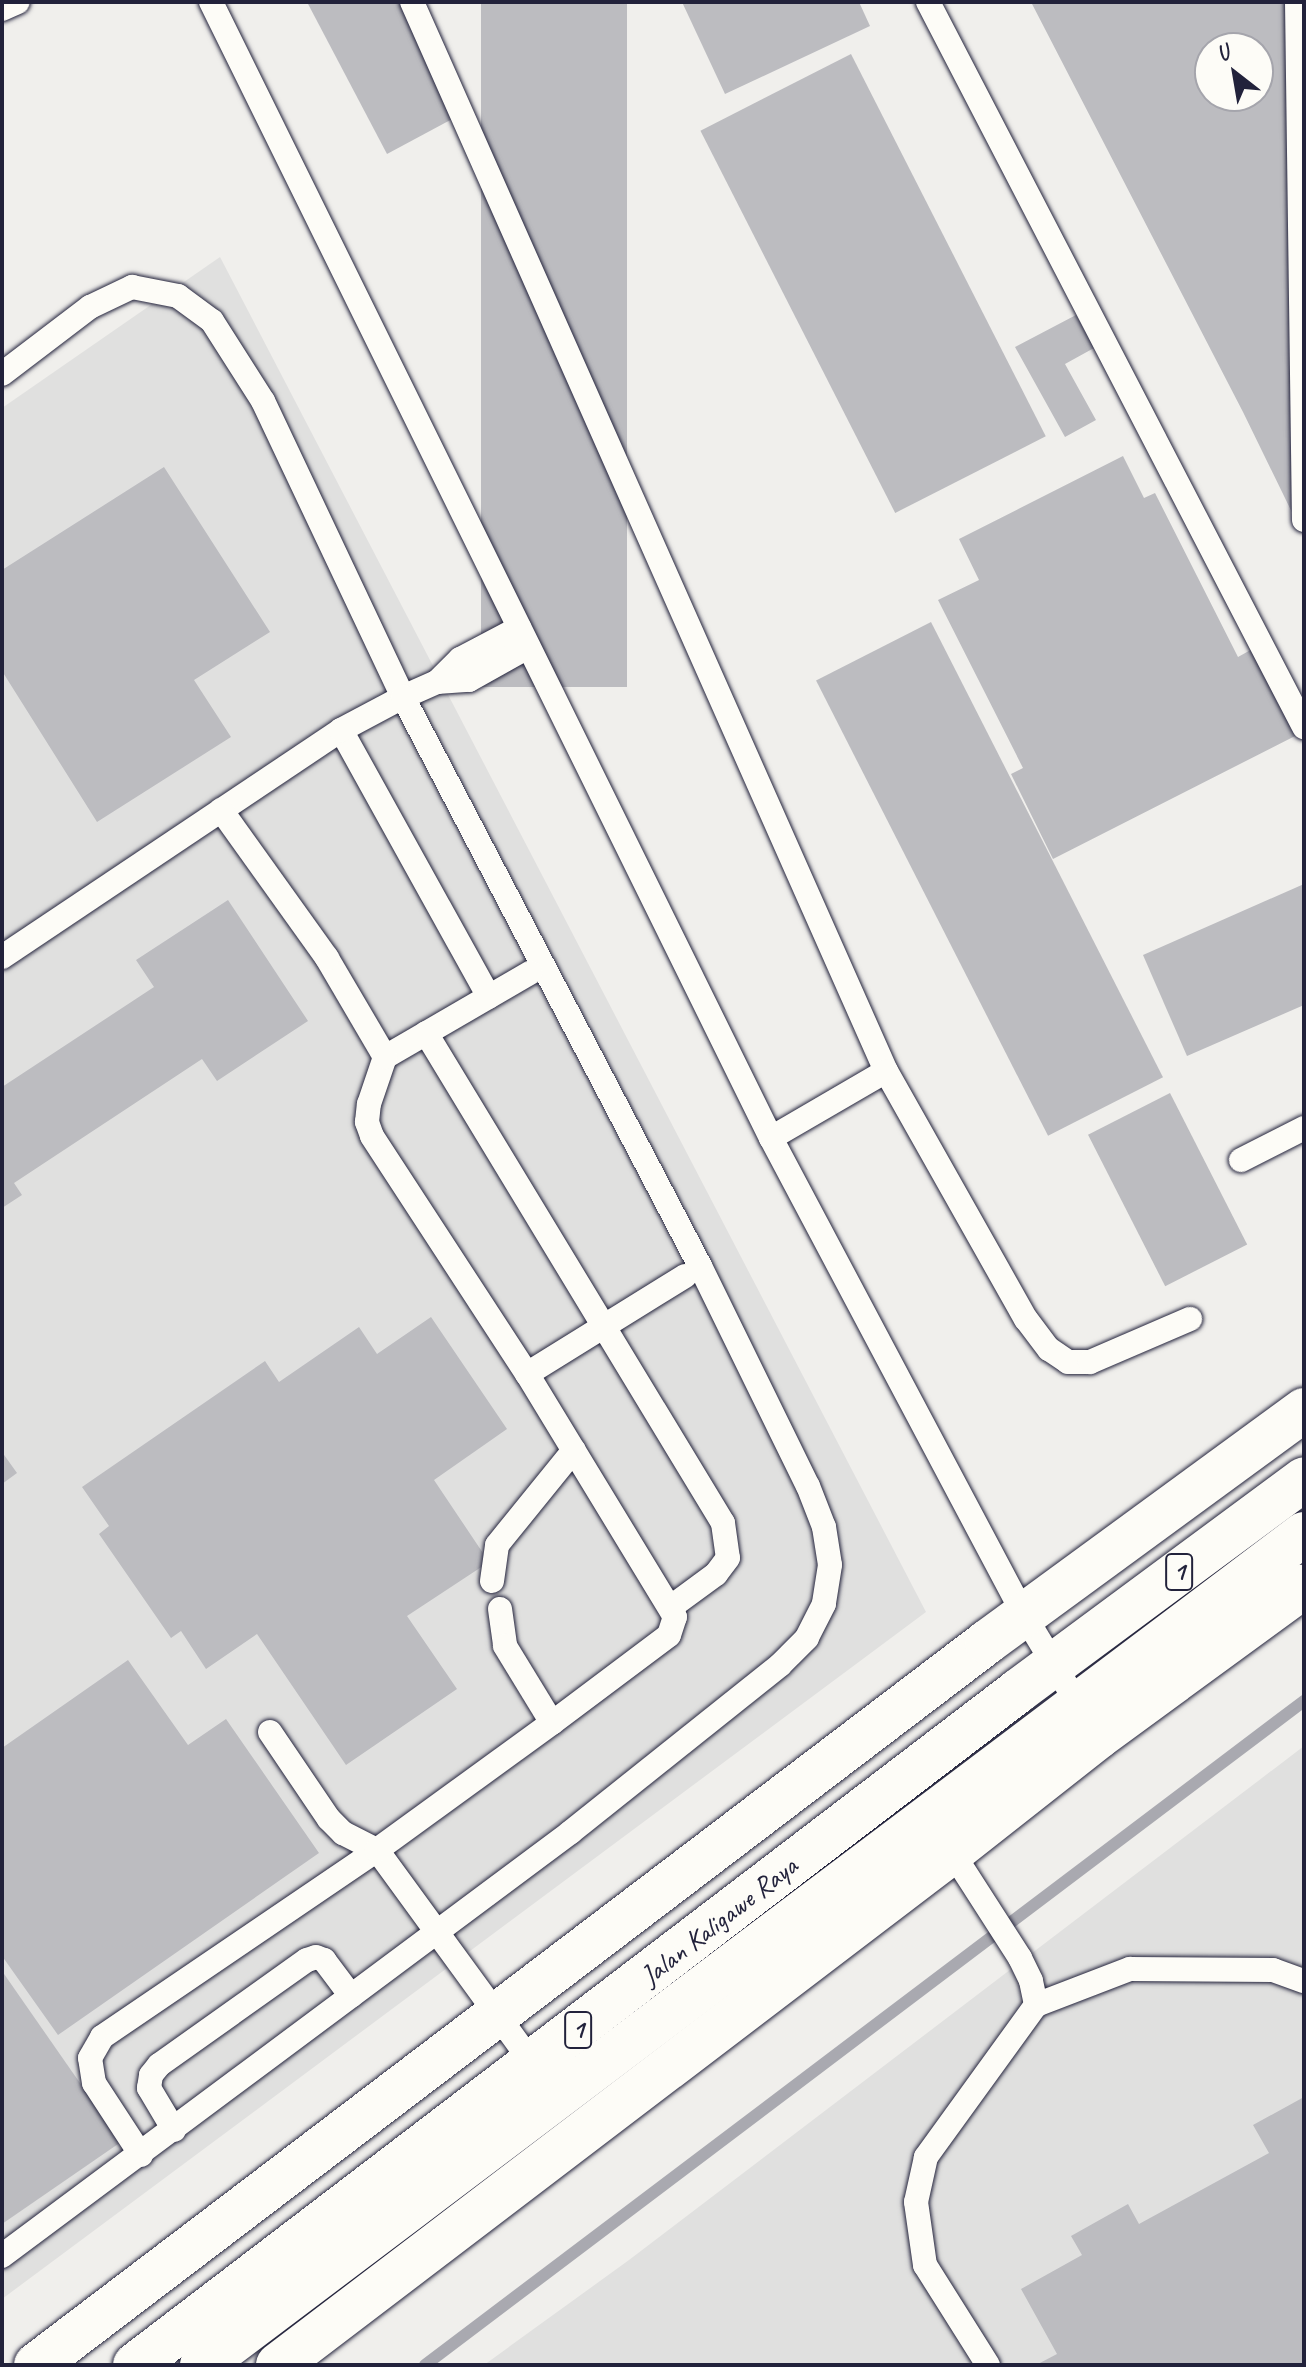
<!DOCTYPE html>
<style>
body{margin:0}
#map{position:relative;width:1306px;height:2367px;overflow:hidden;background:#f0efec;font-family:Caveat,sans-serif}
div>[style]{position:absolute}
.built>*{inset:0;background:#e0e0df}
.stream>*{height:12px;margin:-6px;padding:0 6px;transform-origin:6px;border-radius:6px;background:#a9a9b0}
.building>*{inset:0;background:#bcbcc0;transform-origin:0 0}
.roads{filter:drop-shadow(0 0 2px #22223b) drop-shadow(0 0 2px #22223b)}
.service>*{height:24px;margin:-12px;padding:0 12px;transform-origin:12px;border-radius:12px;background:#fdfcf7}
.trunk>*{height:44px;margin:-22px;padding:0 22px;transform-origin:22px;border-radius:22px;background:#fdfcf7}
span{translate:-50% -50%;white-space:nowrap;text-align:center;line-height:1.15;-webkit-text-stroke:7px #fdfcf7;paint-order:stroke}
.shield-label span{padding:2px 6px;background:#fdfcf7;border:2px solid;border-radius:6px;-webkit-text-stroke-width:0}
.shield-label{font-size:26px;color:#22223b;font-weight:700}
.street-label{font-size:28px;color:#22223b}
.frame{position:absolute;inset:0;border:4px solid #22223b;pointer-events:none}
.north{position:absolute;left:1194px;top:32px;width:80px;height:80px;box-sizing:border-box;background:#fdfcf7;border:2px solid #a5a5ac;border-radius:50%;rotate:329deg;font-size:22px;font-weight:700;line-height:32px;text-align:center;color:#22223b}
.north::after{content:'';display:block;margin:auto;width:28px;height:36px;background:#22223b;clip-path:polygon(50% 0,100% 100%,50% 72%,0 100%)}
</style>
<div id="map">
<div class="built">
<div style="clip-path:polygon(220px 257px,926px 1612px,2px 2299px,2px 408px)"></div>
<div style="clip-path:polygon(1304px 1746px,1304px 2365px,484px 2365px,629px 2260px)"></div>
</div>
<div class="stream">
<div style="left:425px;top:2365px;width:1102px;rotate:-37.07deg"></div>
</div>
<div class="building">
<div style="clip-path:polygon(307px 2px,411px 2px,469px 110px,387px 154px)"></div>
<div style="left:481px;top:2px;width:146px;height:685px"></div>
<div style="clip-path:polygon(682px 2px,859px 2px,870px 26px,725px 94px)"></div>
<div style="clip-path:polygon(evenodd,1031px 2px,1304px 2px,1304px 537px,1243px 412px,1031px 2px,1210px 48px,1258px 48px,1258px 96px,1210px 96px,1210px 48px)"></div>
<div style="left:851px;top:54px;width:429px;height:169px;rotate:63deg"></div>
<div style="clip-path:polygon(1076px 315px,1094px 348px,1065px 364px,1096px 420px,1065px 437px,1015px 347px)"></div>
<div style="clip-path:polygon(1123px 456px,1144px 498px,1155px 493px,1238px 657px,1256px 647px,1299px 734px,1053px 859px,1011px 774px,1023px 768px,938px 600px,979px 580px,959px 539px)"></div>
<div style="clip-path:polygon(164px 467px,270px 632px,194px 680px,231px 737px,97px 822px,2px 671px,2px 570px)"></div>
<div style="left:931px;top:622px;width:511px;height:129px;rotate:63deg"></div>
<div style="clip-path:polygon(1304px 884px,1304px 1005px,1187px 1056px,1143px 955px)"></div>
<div style="clip-path:polygon(228px 900px,308px 1021px,217px 1081px,202px 1059px,14px 1183px,22px 1195px,2px 1208px,2px 1087px,154px 987px,136px 960px)"></div>
<div style="left:1170px;top:1093px;width:170px;height:92px;rotate:63deg"></div>
<div style="clip-path:polygon(431px 1317px,507px 1429px,434px 1480px,489px 1562px,407px 1616px,457px 1689px,346px 1765px,257px 1634px,206px 1669px,181px 1631px,171px 1638px,99px 1534px,109px 1526px,82px 1487px,265px 1361px,279px 1382px,359px 1327px,377px 1354px)"></div>
<div style="clip-path:polygon(2px 1452px,17px 1473px,2px 1484px)"></div>
<div style="clip-path:polygon(128px 1660px,188px 1745px,226px 1719px,319px 1853px,58px 2035px,2px 1956px,2px 1748px)"></div>
<div style="clip-path:polygon(2px 1971px,121px 2142px,2px 2224px)"></div>
<div style="clip-path:polygon(1304px 2097px,1304px 2365px,1036px 2365px,1057px 2354px,1021px 2289px,1082px 2255px,1071px 2236px,1128px 2204px,1139px 2224px,1269px 2153px,1253px 2125px)"></div>
</div>
<div class="roads">
<div class="service">
<div style="left:211px;top:2px;width:1267px;rotate:63.76deg"></div>
<div style="left:771px;top:1138px;width:540px;rotate:62.06deg"></div>
<div style="left:1024px;top:1615px;width:116px;rotate:58.8deg"></div>
<div style="left:412px;top:2px;width:1169px;rotate:66.09deg"></div>
<div style="left:886px;top:1071px;width:285px;rotate:60.6deg"></div>
<div style="left:1026px;top:1319px;width:38px;rotate:53deg"></div>
<div style="left:1049px;top:1349px;width:23px;rotate:34deg"></div>
<div style="left:1068px;top:1362px;width:22px"></div>
<div style="left:1090px;top:1362px;width:109px;rotate:-23.3deg"></div>
<div style="left:928px;top:2px;width:817px;rotate:62.59deg"></div>
<div style="left:1297px;top:2px;width:518px;rotate:89.23deg"></div>
<div style="left:2px;top:9px;width:17px;rotate:-24deg"></div>
<div style="left:2px;top:374px;width:111px;rotate:-37.3deg"></div>
<div style="left:90px;top:307px;width:47px;rotate:-25.5deg"></div>
<div style="left:132px;top:287px;width:47px;rotate:11.1deg"></div>
<div style="left:178px;top:296px;width:42px;rotate:36.3deg"></div>
<div style="left:212px;top:321px;width:95px;rotate:57.5deg"></div>
<div style="left:263px;top:401px;width:327px;rotate:64.7deg"></div>
<div style="left:403px;top:697px;width:37px;rotate:-24deg"></div>
<div style="left:437px;top:682px;width:33px;rotate:-45deg"></div>
<div style="left:460px;top:659px;width:67px;rotate:-27.7deg"></div>
<div style="left:437px;top:682px;width:32px;rotate:-4deg"></div>
<div style="left:469px;top:680px;width:68px;rotate:-29.2deg"></div>
<div style="left:341px;top:730px;width:305px;rotate:61deg"></div>
<div style="left:2px;top:957px;width:408px;rotate:-33.8deg"></div>
<div style="left:341px;top:730px;width:70px;rotate:-28deg"></div>
<div style="left:403px;top:697px;width:642px;rotate:62.44deg"></div>
<div style="left:700px;top:1266px;width:245px;rotate:63.9deg"></div>
<div style="left:808px;top:1486px;width:44px;rotate:68.7deg"></div>
<div style="left:824px;top:1527px;width:38px;rotate:81deg"></div>
<div style="left:830px;top:1565px;width:39px;rotate:99deg"></div>
<div style="left:824px;top:1604px;width:38px;rotate:117deg"></div>
<div style="left:807px;top:1638px;width:38px;rotate:135deg"></div>
<div style="left:780px;top:1665px;width:268px;rotate:141.4deg"></div>
<div style="left:571px;top:1832px;width:710px;rotate:143.31deg"></div>
<div style="left:426px;top:1033px;width:573px;rotate:58.78deg"></div>
<div style="left:723px;top:1523px;width:35px;rotate:82deg"></div>
<div style="left:728px;top:1558px;width:20px;rotate:127deg"></div>
<div style="left:716px;top:1574px;width:56px;rotate:143.7deg"></div>
<div style="left:385px;top:1057px;width:168px;rotate:-30.1deg"></div>
<div style="left:771px;top:1138px;width:133px;rotate:-30.2deg"></div>
<div style="left:1241px;top:1160px;width:71px;rotate:-26.9deg"></div>
<div style="left:527px;top:1374px;width:186px;rotate:-31.8deg"></div>
<div style="left:492px;top:1581px;width:36px;rotate:-82deg"></div>
<div style="left:497px;top:1545px;width:122px;rotate:-51deg"></div>
<div style="left:500px;top:1609px;width:37px;rotate:82deg"></div>
<div style="left:505px;top:1646px;width:90px;rotate:58.6deg"></div>
<div style="left:270px;top:1732px;width:105px;rotate:55.9deg"></div>
<div style="left:329px;top:1819px;width:20px;rotate:45deg"></div>
<div style="left:343px;top:1833px;width:38px;rotate:27deg"></div>
<div style="left:377px;top:1850px;width:265px;rotate:53.9deg"></div>
<div style="left:952px;top:1852px;width:126px;rotate:57.3deg"></div>
<div style="left:1020px;top:1958px;width:25px;rotate:64deg"></div>
<div style="left:1031px;top:1981px;width:25px;rotate:78deg"></div>
<div style="left:1036px;top:2005px;width:188px;rotate:125.9deg"></div>
<div style="left:926px;top:2157px;width:46px;rotate:102.5deg"></div>
<div style="left:916px;top:2202px;width:64px;rotate:81.9deg"></div>
<div style="left:925px;top:2265px;width:118px;rotate:57.8deg"></div>
<div style="left:1036px;top:2005px;width:101px;rotate:-21deg"></div>
<div style="left:1130px;top:1969px;width:143px;rotate:0.4deg"></div>
<div style="left:1273px;top:1970px;width:33px;rotate:20deg"></div>
<div style="left:174px;top:2130px;width:49px;rotate:-120.8deg"></div>
<div style="left:149px;top:2088px;width:13px;rotate:-81deg"></div>
<div style="left:151px;top:2075px;width:13px;rotate:-51deg"></div>
<div style="left:159px;top:2065px;width:181px;rotate:-35.4deg"></div>
<div style="left:307px;top:1960px;width:9px;rotate:-18deg"></div>
<div style="left:316px;top:1957px;width:9px;rotate:21deg"></div>
<div style="left:324px;top:1960px;width:45px;rotate:53.1deg"></div>
<div style="left:141px;top:2155px;width:86px;rotate:-123.1deg"></div>
<div style="left:94px;top:2083px;width:25px;rotate:-99deg"></div>
<div style="left:90px;top:2058px;width:24px;rotate:-60deg"></div>
<div style="left:102px;top:2037px;width:333px;rotate:-34.2deg"></div>
<div style="left:377px;top:1850px;width:216px;rotate:-36deg"></div>
<div style="left:552px;top:1723px;width:146px;rotate:-36.9deg"></div>
<div style="left:669px;top:1635px;width:19px;rotate:-72deg"></div>
<div style="left:675px;top:1617px;width:285px;rotate:-121.3deg"></div>
<div style="left:527px;top:1374px;width:284px;rotate:-123.1deg"></div>
<div style="left:372px;top:1136px;width:15px;rotate:-110deg"></div>
<div style="left:367px;top:1122px;width:18px;rotate:-84deg"></div>
<div style="left:369px;top:1104px;width:50px;rotate:-71.2deg"></div>
<div style="left:385px;top:1057px;width:115px;rotate:-120.4deg"></div>
<div style="left:327px;top:958px;width:182px;rotate:-125.6deg"></div>
</div>
<div class="trunk">
<div style="left:36px;top:2365px;width:1195px;rotate:-37.24deg"></div>
<div style="left:987px;top:1642px;width:393px;rotate:-36.2deg"></div>
<div style="left:135px;top:2365px;width:1111px;rotate:-37.35deg"></div>
<div style="left:1018px;top:1691px;width:356px;rotate:-36.5deg"></div>
<div style="left:202px;top:2365px;width:1380px;rotate:-37.02deg"></div>
<div style="left:278px;top:2365px;width:847px;rotate:-37.28deg"></div>
<div style="left:952px;top:1852px;width:186px;rotate:-38.2deg"></div>
<div style="left:1098px;top:1737px;width:255px;rotate:-36.2deg"></div>
</div>
</div>
<div class="shield-label">
<span style="left:1179px;top:1572px">1</span>
<span style="left:578px;top:2030px">1</span>
</div>
<div class="street-label">
<span style="left:719px;top:1921px;rotate:-38deg">Jalan Kaligawe Raya</span>
</div>
<div class="frame"></div>
<div class="north">U</div>
</div>
